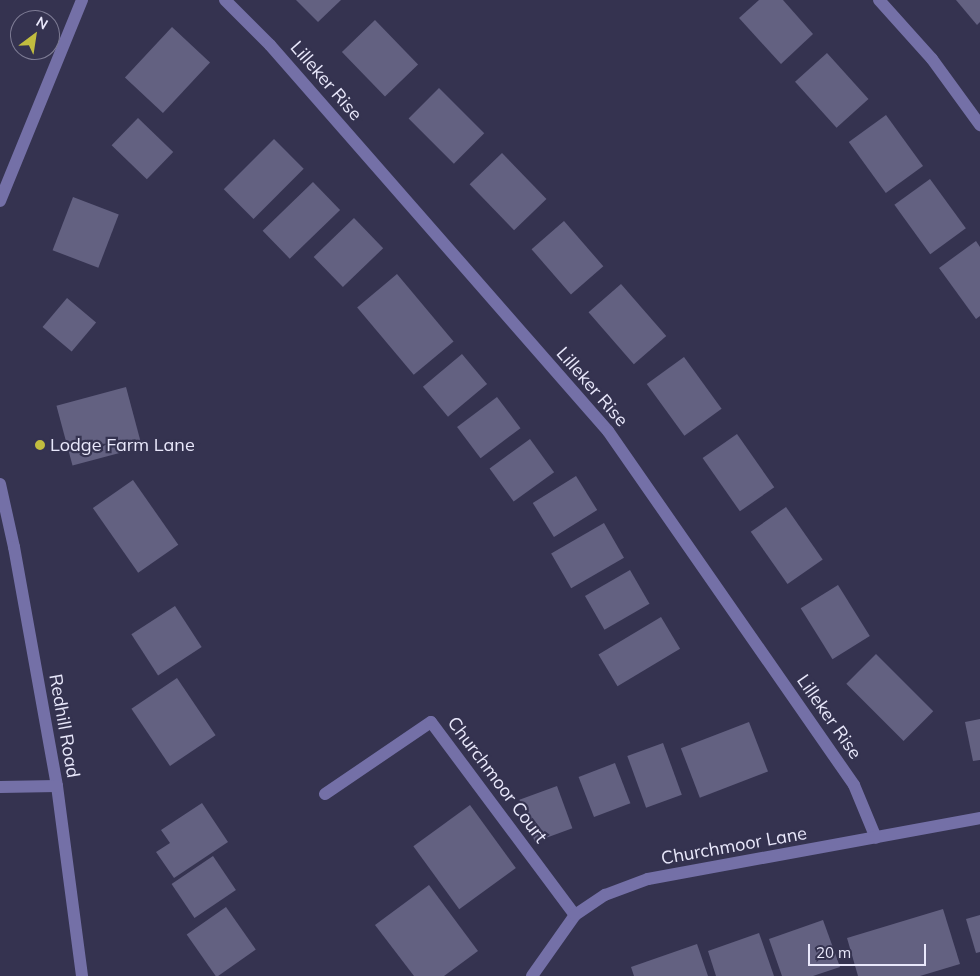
<!DOCTYPE html>
<style>
body{margin:0}
#map{position:relative;width:980px;height:976px;overflow:hidden;background:#353350;font-family:Mulish,sans-serif}
div>[style]{position:absolute}
.building>*{inset:0;background:#636181;transform-origin:0 0}
.minor>*{height:12px;margin:-6px;padding:0 6px;transform-origin:6px;border-radius:6px;background:#7470a7}
.dots>*{width:14px;height:14px;translate:-50% -50%;box-sizing:border-box;border:2px solid #353350;border-radius:50%}
span{translate:-50% -50%;white-space:nowrap;text-align:center;line-height:1.15;-webkit-text-stroke:4.5px #353350;paint-order:stroke}
.street-label{font-size:18px;color:#e9e8fb}
.poi-label{font-size:18px;color:#e9e8fb}
.left{translate:0 -50%;text-align:left}
.north{position:absolute;left:10px;top:10px;width:50px;height:50px;box-sizing:border-box;background:#353350;border:1px solid #7d7b94;border-radius:50%;rotate:31deg;font-size:14px;font-weight:700;line-height:20px;text-align:center;color:#e9e8fb}
.north::after{content:'';display:block;margin:auto;width:18px;height:22px;background:#c2bd3f;clip-path:polygon(50% 0,100% 100%,50% 72%,0 100%)}
.scale{position:absolute;left:808px;top:944px;width:118px;height:22px;box-sizing:border-box;border:2px solid #e9e8fb;border-top:0;padding-left:6px;font-size:15px;line-height:18px;white-space:nowrap;color:#e9e8fb;-webkit-text-stroke:4px #353350;paint-order:stroke}
</style>
<div id="map">
<div class="building">
<div style="clip-path:polygon(296px 0,341px 0,318px 22px)"></div>
<div style="clip-path:polygon(759px 0,783px 0,813px 34px,781px 64px,739px 18px)"></div>
<div style="clip-path:polygon(956px 0,980px 0,980px 22px,977px 25px)"></div>
<div style="left:375px;top:20px;width:62px;height:46px;rotate:46deg"></div>
<div style="left:172px;top:27px;width:52px;height:69px;rotate:43deg"></div>
<div style="left:827px;top:53px;width:62px;height:43px;rotate:48deg"></div>
<div style="left:439px;top:88px;width:64px;height:43px;rotate:45deg"></div>
<div style="left:886px;top:115px;width:63px;height:46px;rotate:54deg"></div>
<div style="left:138px;top:118px;width:49px;height:38px;rotate:44deg"></div>
<div style="left:274px;top:139px;width:42px;height:71px;rotate:45deg"></div>
<div style="left:502px;top:153px;width:64px;height:45px;rotate:46deg"></div>
<div style="left:930px;top:179px;width:61px;height:44px;rotate:54deg"></div>
<div style="left:313px;top:182px;width:39px;height:70px;rotate:46deg"></div>
<div style="left:73px;top:197px;width:49px;height:57px;rotate:21deg"></div>
<div style="left:354px;top:218px;width:42px;height:56px;rotate:46deg"></div>
<div style="left:564px;top:221px;width:60px;height:43px;rotate:49deg"></div>
<div style="clip-path:polygon(976px 241px,980px 247px,980px 316px,976px 319px,939px 268px)"></div>
<div style="left:397px;top:274px;width:88px;height:52px;rotate:50deg"></div>
<div style="left:621px;top:284px;width:69px;height:43px;rotate:49deg"></div>
<div style="left:67px;top:298px;width:38px;height:38px;rotate:40deg"></div>
<div style="left:462px;top:354px;width:39px;height:51px;rotate:50deg"></div>
<div style="left:684px;top:357px;width:64px;height:46px;rotate:54deg"></div>
<div style="left:126px;top:387px;width:62px;height:72px;rotate:75deg"></div>
<div style="left:497px;top:397px;width:39px;height:50px;rotate:53deg"></div>
<div style="left:737px;top:434px;width:65px;height:42px;rotate:55deg"></div>
<div style="left:530px;top:439px;width:41px;height:50px;rotate:54deg"></div>
<div style="left:576px;top:476px;width:40px;height:51px;rotate:58deg"></div>
<div style="left:133px;top:480px;width:79px;height:49px;rotate:55deg"></div>
<div style="left:786px;top:507px;width:64px;height:43px;rotate:55deg"></div>
<div style="left:604px;top:523px;width:40px;height:61px;rotate:60deg"></div>
<div style="left:630px;top:570px;width:39px;height:52px;rotate:60deg"></div>
<div style="left:838px;top:585px;width:60px;height:44px;rotate:58deg"></div>
<div style="left:175px;top:606px;width:49px;height:52px;rotate:57deg"></div>
<div style="left:661px;top:617px;width:37px;height:73px;rotate:59deg"></div>
<div style="left:876px;top:654px;width:81px;height:42px;rotate:45deg"></div>
<div style="left:177px;top:678px;width:69px;height:55px;rotate:56deg"></div>
<div style="clip-path:polygon(980px 719px,980px 760px,973px 761px,965px 722px)"></div>
<div style="left:749px;top:722px;width:53px;height:73px;rotate:69deg"></div>
<div style="left:663px;top:743px;width:55px;height:38px;rotate:70deg"></div>
<div style="left:615px;top:763px;width:43px;height:39px;rotate:69deg"></div>
<div style="left:557px;top:786px;width:45px;height:40px;rotate:70deg"></div>
<div style="clip-path:polygon(202px 803px,228px 842px,174px 878px,156px 852px,170px 843px,161px 830px)"></div>
<div style="left:470px;top:805px;width:78px;height:70px;rotate:54deg"></div>
<div style="left:213px;top:856px;width:41px;height:50px;rotate:56deg"></div>
<div style="clip-path:polygon(429px 885px,478px 951px,444px 976px,414px 976px,375px 925px)"></div>
<div style="left:226px;top:907px;width:52px;height:48px;rotate:55deg"></div>
<div style="clip-path:polygon(943px 909px,960px 964px,920px 976px,858px 976px,847px 938px)"></div>
<div style="clip-path:polygon(980px 915px,980px 952px,976px 953px,966px 919px)"></div>
<div style="clip-path:polygon(823px 920px,840px 967px,813px 976px,782px 976px,769px 939px)"></div>
<div style="clip-path:polygon(759px 933px,774px 976px,716px 976px,708px 951px)"></div>
<div style="clip-path:polygon(697px 944px,708px 976px,634px 976px,631px 967px)"></div>
</div>
<div class="minor">
<div style="left:225px;top:0;width:64px;rotate:45deg"></div>
<div style="left:270px;top:45px;width:513px;rotate:48.79deg"></div>
<div style="left:608px;top:431px;width:431px;rotate:55.2deg"></div>
<div style="left:854px;top:785px;width:57px;rotate:67.5deg"></div>
<div style="left:879px;top:0;width:79px;rotate:48.1deg"></div>
<div style="left:932px;top:59px;width:82px;rotate:54deg"></div>
<div style="left:0;top:201px;width:217px;rotate:-67.8deg"></div>
<div style="left:0;top:484px;width:65px;rotate:77.5deg"></div>
<div style="left:14px;top:547px;width:243px;rotate:79.8deg"></div>
<div style="left:57px;top:786px;width:192px;rotate:82.5deg"></div>
<div style="left:0;top:787px;width:57px;rotate:-1deg"></div>
<div style="left:325px;top:794px;width:128px;rotate:-34.2deg"></div>
<div style="left:431px;top:722px;width:241px;rotate:53.3deg"></div>
<div style="left:532px;top:976px;width:75px;rotate:-54.8deg"></div>
<div style="left:575px;top:915px;width:36px;rotate:-34deg"></div>
<div style="left:605px;top:895px;width:46px;rotate:-20.4deg"></div>
<div style="left:648px;top:879px;width:338px;rotate:-10.4deg"></div>
</div>
<div class="dots">
<div style="left:40px;top:445px;background:#c2bd3f"></div>
</div>
<div class="street-label">
<span style="left:326px;top:81px;rotate:49deg">Lilleker Rise</span>
<span style="left:592px;top:387px;rotate:49deg">Lilleker Rise</span>
<span style="left:829px;top:717px;rotate:55deg">Lilleker Rise</span>
<span style="left:64px;top:726px;rotate:80deg">Redhill Road</span>
<span style="left:497px;top:780px;rotate:53deg">Churchmoor Court</span>
<span style="left:734px;top:846px;rotate:-10deg">Churchmoor Lane</span>
</div>
<div class="poi-label">
<span class="left" style="left:50px;top:445px">Lodge Farm Lane</span>
</div>
<div class="north">N</div>
<div class="scale">20 m</div>
</div>
